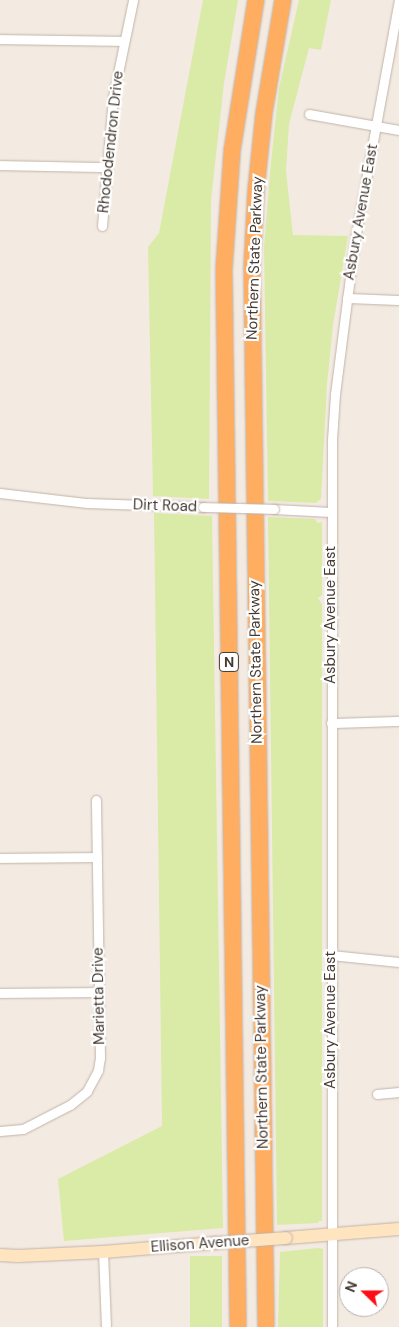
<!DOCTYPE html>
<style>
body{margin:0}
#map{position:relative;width:399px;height:1327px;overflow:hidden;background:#f3ebe2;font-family:"DM Sans",sans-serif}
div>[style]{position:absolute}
.green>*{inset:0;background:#d9eba7;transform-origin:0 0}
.roads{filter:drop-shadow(0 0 1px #c2b3a8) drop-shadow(0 0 1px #c2b3a8)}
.street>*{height:9px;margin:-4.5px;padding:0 4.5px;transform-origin:4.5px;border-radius:4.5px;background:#fff}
.secondary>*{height:12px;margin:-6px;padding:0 6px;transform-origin:6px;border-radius:6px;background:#ffe4c0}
.highway>*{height:16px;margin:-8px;padding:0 8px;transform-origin:8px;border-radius:8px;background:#ffad61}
.bridges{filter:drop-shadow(0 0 1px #c2b3a8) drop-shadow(0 0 1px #c2b3a8)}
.street-bridge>*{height:9px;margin:-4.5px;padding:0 4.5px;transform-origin:4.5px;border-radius:4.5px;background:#fff}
.secondary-bridge>*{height:12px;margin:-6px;padding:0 6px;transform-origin:6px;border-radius:6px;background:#ffe4c0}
span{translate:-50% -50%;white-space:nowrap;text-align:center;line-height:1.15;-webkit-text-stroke:4.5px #fff;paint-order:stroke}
.shield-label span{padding:1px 4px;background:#fff;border:1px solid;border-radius:4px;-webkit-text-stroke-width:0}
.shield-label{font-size:14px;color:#453a32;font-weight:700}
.street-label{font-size:15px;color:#453a32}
.north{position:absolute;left:339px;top:1267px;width:50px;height:50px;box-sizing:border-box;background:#fff;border:1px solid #b5b0ad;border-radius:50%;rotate:292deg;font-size:14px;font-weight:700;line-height:20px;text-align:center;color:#453a32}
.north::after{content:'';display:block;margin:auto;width:18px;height:22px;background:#ff0d17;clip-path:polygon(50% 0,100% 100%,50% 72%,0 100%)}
</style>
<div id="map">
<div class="green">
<div style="clip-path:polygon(203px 0,238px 0,224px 83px,211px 200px,209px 499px,153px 496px,148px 247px,159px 233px)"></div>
<div style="clip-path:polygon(299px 0,331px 0,321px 50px,309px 48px,289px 124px,286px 171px,293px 235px,348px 236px,333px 325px,327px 384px,321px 499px,316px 503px,268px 501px,264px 248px,271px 162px,279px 88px)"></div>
<div style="clip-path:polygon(154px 513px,212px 516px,223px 1228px,64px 1241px,58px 1179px,162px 1126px)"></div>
<div style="clip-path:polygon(268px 517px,315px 519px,318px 523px,322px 522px,322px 595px,318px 598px,322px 604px,322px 1221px,319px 1221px,318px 1223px,277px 1225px)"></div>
<div style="clip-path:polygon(318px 1248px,323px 1249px,323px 1327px,278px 1327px,280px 1252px)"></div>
<div style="left:190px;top:1256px;width:32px;height:71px"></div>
</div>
<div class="roads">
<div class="street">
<div style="left:0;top:39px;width:124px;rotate:0.9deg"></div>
<div style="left:309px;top:114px;width:91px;rotate:10.1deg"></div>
<div style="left:0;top:165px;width:107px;rotate:1.1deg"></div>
<div style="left:102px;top:226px;width:129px;rotate:-85.1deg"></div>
<div style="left:113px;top:97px;width:99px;rotate:-78.3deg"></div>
<div style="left:347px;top:298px;width:52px;rotate:2.2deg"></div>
<div style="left:0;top:493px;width:88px;rotate:6.6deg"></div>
<div style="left:87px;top:503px;width:116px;rotate:2deg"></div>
<div style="left:274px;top:509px;width:56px;rotate:3.1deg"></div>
<div style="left:331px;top:723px;width:68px;rotate:-1.7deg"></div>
<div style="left:0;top:858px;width:97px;rotate:-0.6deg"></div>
<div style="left:331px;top:955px;width:68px;rotate:5.9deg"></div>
<div style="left:0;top:993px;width:99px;rotate:-0.6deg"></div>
<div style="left:377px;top:1094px;width:22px;rotate:-5deg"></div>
<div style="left:0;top:1131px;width:23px;rotate:-5deg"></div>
<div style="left:23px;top:1129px;width:53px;rotate:-27.1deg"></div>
<div style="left:70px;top:1105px;width:22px;rotate:-39deg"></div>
<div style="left:87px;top:1091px;width:24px;rotate:-62deg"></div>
<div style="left:98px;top:1070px;width:12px;rotate:-81deg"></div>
<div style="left:100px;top:1058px;width:258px;rotate:-90.9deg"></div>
<div style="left:103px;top:1252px;width:75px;rotate:87.7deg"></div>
<div style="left:332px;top:1327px;width:887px;rotate:-90deg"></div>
<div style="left:332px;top:440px;width:46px;rotate:-86.3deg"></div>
<div style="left:335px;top:394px;width:150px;rotate:-82.7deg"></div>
<div style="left:354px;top:245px;width:249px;rotate:-79.6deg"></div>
</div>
<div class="secondary">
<div style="left:286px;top:1238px;width:113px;rotate:-4.6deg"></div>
<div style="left:0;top:1255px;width:18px;rotate:3deg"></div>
<div style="left:18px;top:1256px;width:85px;rotate:-2.7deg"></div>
<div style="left:103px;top:1252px;width:112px;rotate:-4.6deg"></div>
</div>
<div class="highway">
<div style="left:238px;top:1327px;width:1058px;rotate:-90.76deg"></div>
<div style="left:224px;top:269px;width:118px;rotate:-86.1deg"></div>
<div style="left:232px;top:151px;width:153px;rotate:-81deg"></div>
<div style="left:266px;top:1327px;width:1061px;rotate:-90.76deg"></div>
<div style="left:252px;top:266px;width:76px;rotate:-87deg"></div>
<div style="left:256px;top:190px;width:77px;rotate:-84.1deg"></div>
<div style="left:264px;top:113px;width:115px;rotate:-80.5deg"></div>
</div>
</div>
<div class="bridges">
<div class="street-bridge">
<div style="left:203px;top:507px;width:71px;rotate:1.6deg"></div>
</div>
<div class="secondary-bridge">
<div style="left:215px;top:1243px;width:71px;rotate:-4deg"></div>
</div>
</div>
<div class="shield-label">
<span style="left:229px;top:662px">N</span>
</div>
<div class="street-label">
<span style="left:111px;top:142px;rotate:-84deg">Rhododendron Drive</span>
<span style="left:361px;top:212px;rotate:-80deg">Asbury Avenue East</span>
<span style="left:255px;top:258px;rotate:-88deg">Northern State Parkway</span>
<span style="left:165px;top:506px;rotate:2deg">Dirt Road</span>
<span style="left:331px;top:615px;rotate:-90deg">Asbury Avenue East</span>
<span style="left:256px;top:662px;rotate:-91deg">Northern State Parkway</span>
<span style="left:99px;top:996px;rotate:-91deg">Marietta Drive</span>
<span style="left:331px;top:1020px;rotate:-90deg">Asbury Avenue East</span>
<span style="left:262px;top:1067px;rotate:-91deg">Northern State Parkway</span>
<span style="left:200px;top:1244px;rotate:-4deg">Ellison Avenue</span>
</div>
<div class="north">N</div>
</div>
